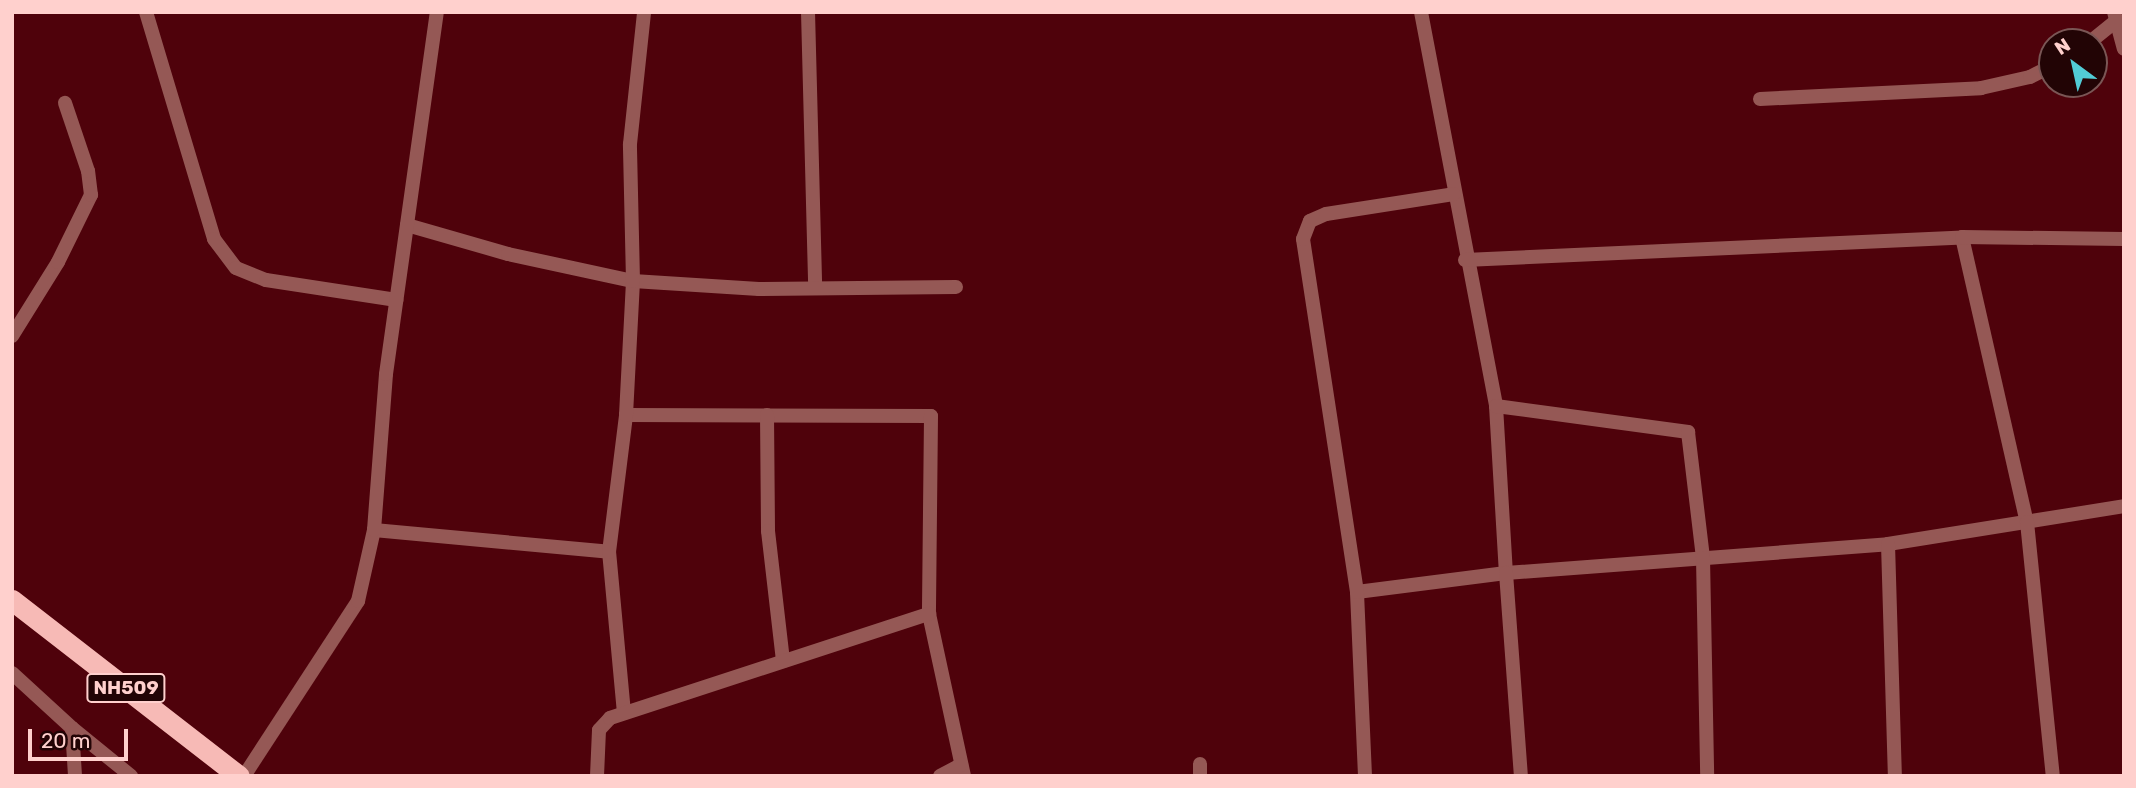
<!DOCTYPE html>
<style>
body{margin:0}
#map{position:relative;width:2136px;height:788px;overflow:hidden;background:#4f020b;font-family:Rubik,sans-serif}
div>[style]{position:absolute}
.street>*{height:14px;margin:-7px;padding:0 7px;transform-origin:7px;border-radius:7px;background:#955855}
.highway>*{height:21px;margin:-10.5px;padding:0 10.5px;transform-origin:10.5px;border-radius:10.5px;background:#f7bab6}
span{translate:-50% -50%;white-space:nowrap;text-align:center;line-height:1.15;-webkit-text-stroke:6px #220405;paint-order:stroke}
.shield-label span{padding:2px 5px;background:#220405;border:2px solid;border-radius:5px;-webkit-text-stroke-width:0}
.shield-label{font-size:19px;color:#ffd0cd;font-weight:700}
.frame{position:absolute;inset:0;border:14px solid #ffd0cd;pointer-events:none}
.north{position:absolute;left:2038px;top:28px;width:70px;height:70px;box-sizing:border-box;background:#220405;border:2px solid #7a5655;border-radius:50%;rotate:327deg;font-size:19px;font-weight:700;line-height:28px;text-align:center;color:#ffd0cd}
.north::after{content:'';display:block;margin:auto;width:24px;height:32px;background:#52ccd6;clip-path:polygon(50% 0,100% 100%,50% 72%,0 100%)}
.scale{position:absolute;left:28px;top:729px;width:100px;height:32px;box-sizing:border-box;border:4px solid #ffd0cd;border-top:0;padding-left:9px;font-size:21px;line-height:24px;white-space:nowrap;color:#ffd0cd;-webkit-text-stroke:5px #220405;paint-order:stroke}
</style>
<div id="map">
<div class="street">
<div style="left:146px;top:12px;width:237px;rotate:73.3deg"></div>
<div style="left:214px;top:239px;width:36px;rotate:53deg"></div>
<div style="left:236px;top:268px;width:32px;rotate:22deg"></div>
<div style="left:266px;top:280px;width:132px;rotate:8.7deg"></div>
<div style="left:808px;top:12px;width:276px;rotate:88.5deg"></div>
<div style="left:1421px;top:12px;width:401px;rotate:79.2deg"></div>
<div style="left:1496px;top:406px;width:167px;rotate:86.6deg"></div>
<div style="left:1506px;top:573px;width:383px;rotate:-4.3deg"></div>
<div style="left:1888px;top:544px;width:239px;rotate:-9.1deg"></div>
<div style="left:2114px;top:12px;width:38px;rotate:75deg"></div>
<div style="left:2090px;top:42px;width:33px;rotate:-39deg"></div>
<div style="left:1760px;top:99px;width:221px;rotate:-2.8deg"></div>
<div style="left:1981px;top:88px;width:50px;rotate:-12.7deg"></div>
<div style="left:2030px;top:77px;width:25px;rotate:-27deg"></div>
<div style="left:407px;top:225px;width:105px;rotate:16deg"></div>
<div style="left:508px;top:254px;width:128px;rotate:12.2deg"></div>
<div style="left:633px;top:281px;width:126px;rotate:3.6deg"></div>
<div style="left:759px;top:289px;width:197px;rotate:-0.6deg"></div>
<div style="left:1962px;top:237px;width:292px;rotate:77.2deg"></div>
<div style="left:2027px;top:522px;width:255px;rotate:84.2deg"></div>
<div style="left:1465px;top:260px;width:498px;rotate:-2.6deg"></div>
<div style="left:1962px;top:237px;width:162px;rotate:0.7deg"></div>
<div style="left:12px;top:336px;width:87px;rotate:-58.1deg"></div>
<div style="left:58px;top:262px;width:75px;rotate:-63.8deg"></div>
<div style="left:91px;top:195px;width:24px;rotate:-97deg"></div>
<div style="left:88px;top:171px;width:72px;rotate:-108.7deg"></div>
<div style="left:1496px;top:406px;width:194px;rotate:7.7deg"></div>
<div style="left:1688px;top:432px;width:127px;rotate:83.2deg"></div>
<div style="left:1703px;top:558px;width:218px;rotate:88.9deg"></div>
<div style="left:626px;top:415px;width:305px;rotate:0.2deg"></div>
<div style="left:931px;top:416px;width:198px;rotate:90.6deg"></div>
<div style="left:929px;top:614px;width:166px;rotate:77.8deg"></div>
<div style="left:767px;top:415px;width:116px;rotate:89.5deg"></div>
<div style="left:768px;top:531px;width:131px;rotate:83.4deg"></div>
<div style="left:374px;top:530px;width:236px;rotate:5.3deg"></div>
<div style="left:1888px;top:544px;width:232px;rotate:88.3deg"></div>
<div style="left:1357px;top:592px;width:150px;rotate:-7.3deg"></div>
<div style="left:1506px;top:573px;width:204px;rotate:85.8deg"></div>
<div style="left:12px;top:673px;width:81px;rotate:42.5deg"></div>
<div style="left:72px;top:728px;width:48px;rotate:86.4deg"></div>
<div style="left:624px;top:713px;width:162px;rotate:-95.3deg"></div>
<div style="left:609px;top:552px;width:138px;rotate:-82.9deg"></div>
<div style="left:626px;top:415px;width:134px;rotate:-87deg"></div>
<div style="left:633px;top:281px;width:137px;rotate:-91.3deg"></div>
<div style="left:630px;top:144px;width:133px;rotate:-83.9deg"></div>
<div style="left:72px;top:728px;width:76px;rotate:39.1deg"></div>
<div style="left:1200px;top:764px;width:12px;rotate:90deg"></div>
<div style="left:244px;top:776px;width:209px;rotate:-56.9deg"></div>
<div style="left:358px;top:601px;width:73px;rotate:-77.3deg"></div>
<div style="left:374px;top:530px;width:156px;rotate:-85.6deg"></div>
<div style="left:386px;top:374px;width:366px;rotate:-82deg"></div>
<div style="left:597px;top:776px;width:46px;rotate:-87.5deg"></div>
<div style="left:599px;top:730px;width:16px;rotate:-47deg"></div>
<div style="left:610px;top:718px;width:336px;rotate:-18.1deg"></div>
<div style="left:940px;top:776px;width:24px;rotate:-28deg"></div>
<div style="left:1365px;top:776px;width:184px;rotate:-92.5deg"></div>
<div style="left:1357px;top:592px;width:357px;rotate:-98.7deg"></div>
<div style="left:1303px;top:239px;width:19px;rotate:-69deg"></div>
<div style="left:1310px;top:221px;width:17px;rotate:-24deg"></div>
<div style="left:1326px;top:214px;width:129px;rotate:-8.9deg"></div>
</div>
<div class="highway">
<div style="left:12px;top:600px;width:287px;rotate:37.8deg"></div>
</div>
<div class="shield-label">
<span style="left:126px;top:688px">NH509</span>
</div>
<div class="frame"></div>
<div class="north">N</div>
<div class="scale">20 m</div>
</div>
